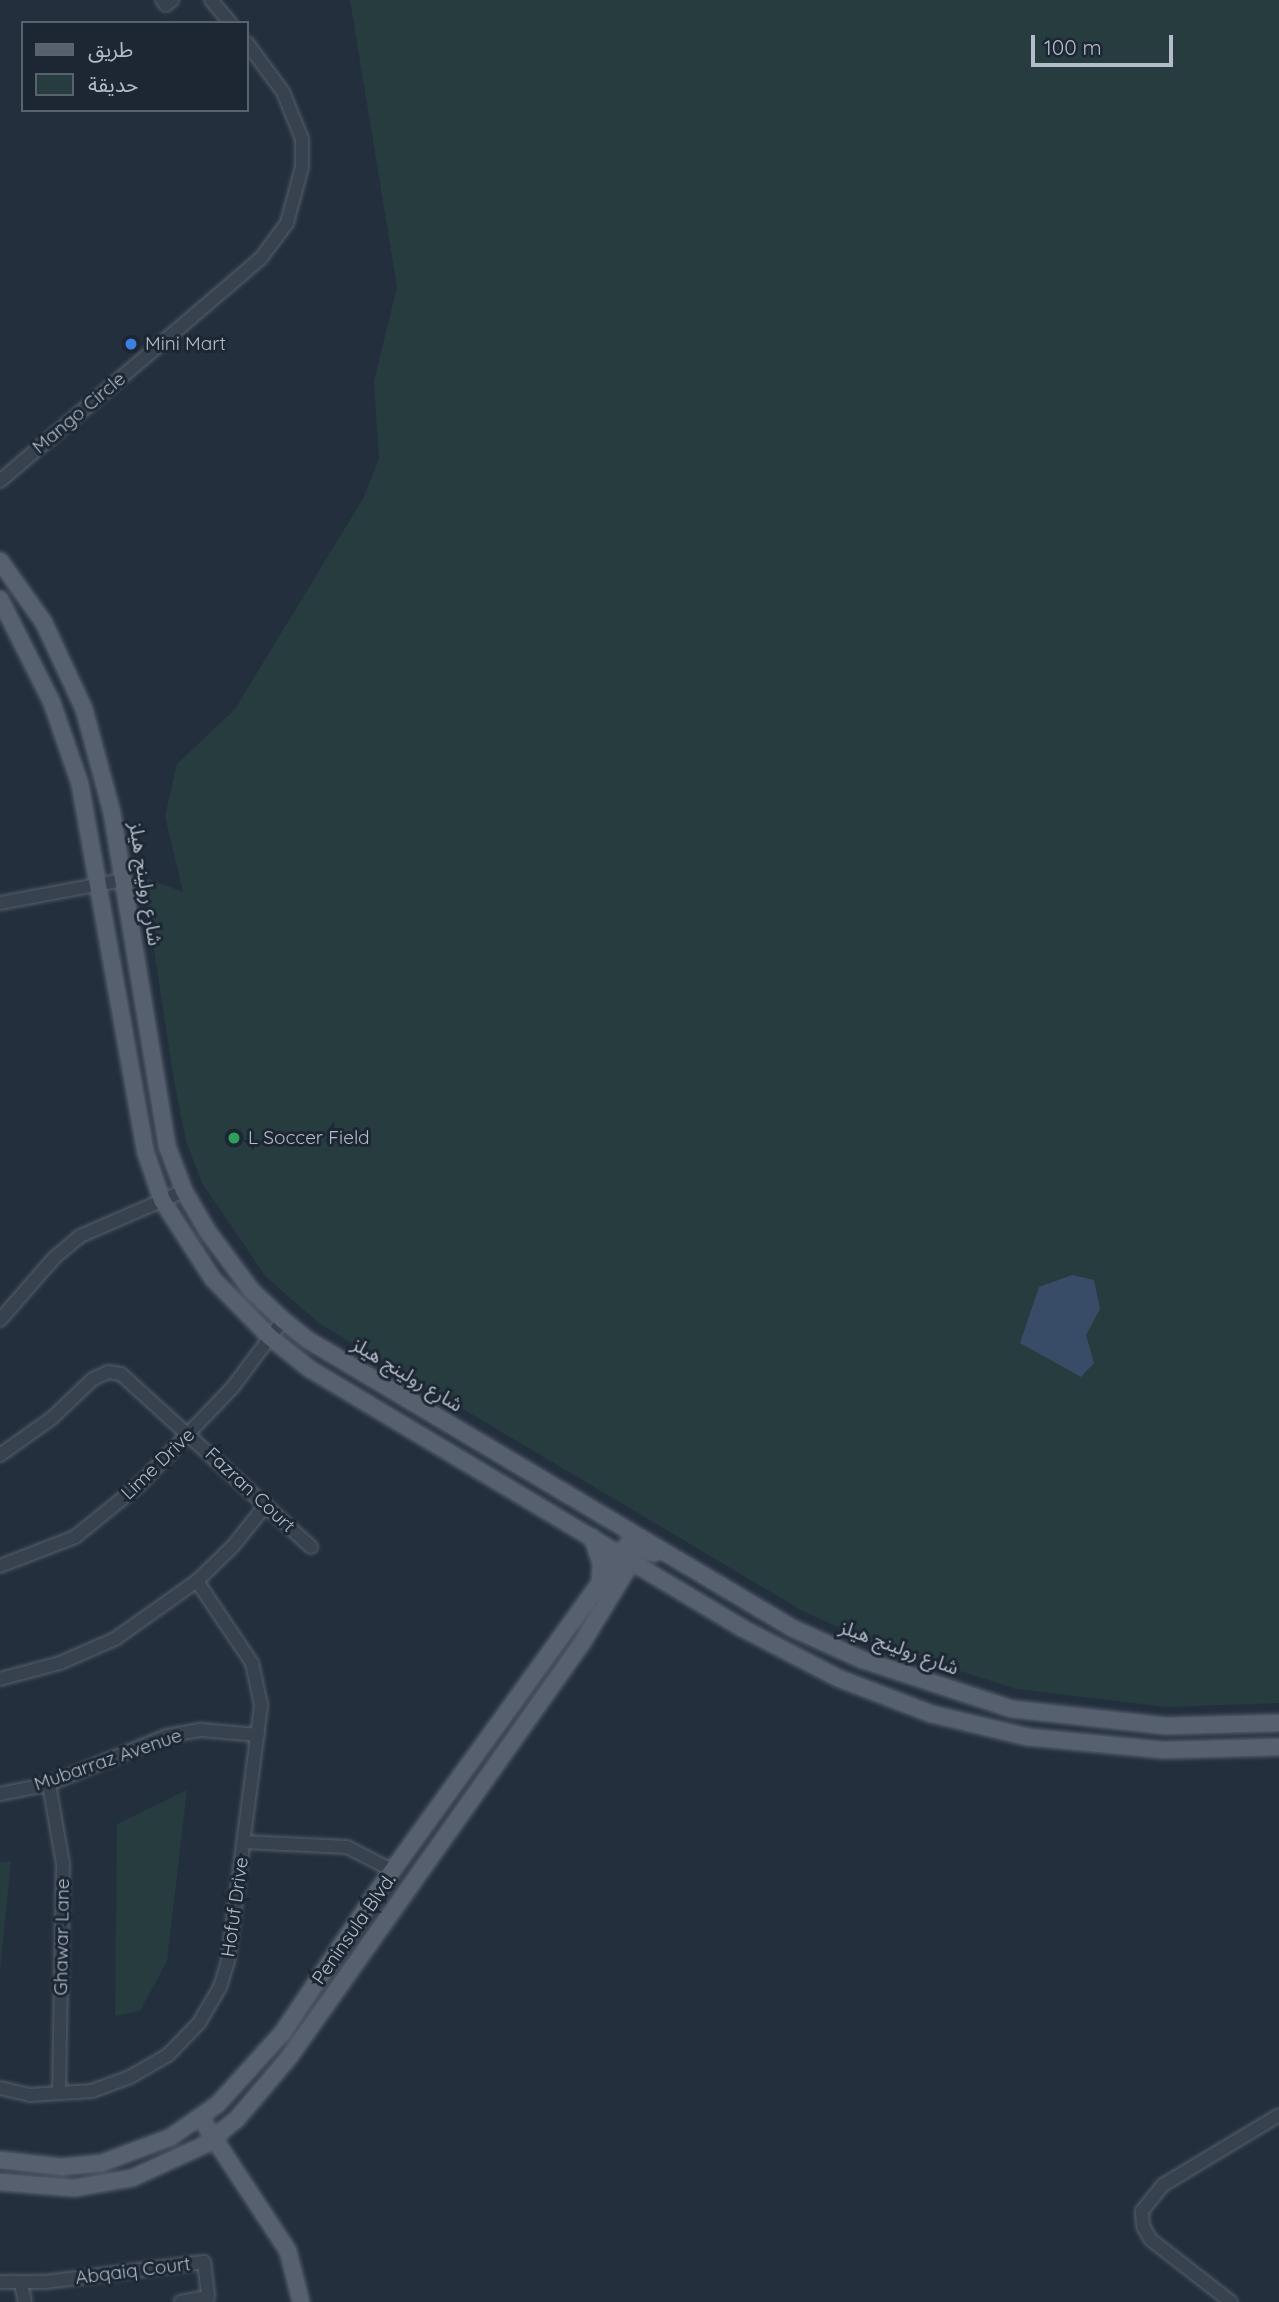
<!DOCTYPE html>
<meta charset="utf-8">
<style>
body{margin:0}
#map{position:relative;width:1279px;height:2302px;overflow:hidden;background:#242f3e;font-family:Quicksand,"Noto Sans Arabic",sans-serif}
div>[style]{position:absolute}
.green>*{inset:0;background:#263c3f}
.water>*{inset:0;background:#394c67}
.roads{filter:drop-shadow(0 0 2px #565f6c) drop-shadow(0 0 2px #565f6c)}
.minor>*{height:12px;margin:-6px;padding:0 6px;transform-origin:6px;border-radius:6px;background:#38414e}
.major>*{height:16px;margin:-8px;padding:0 8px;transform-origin:8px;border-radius:8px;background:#56606e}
.dots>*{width:19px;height:19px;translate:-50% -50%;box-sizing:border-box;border:4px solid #1d2633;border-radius:50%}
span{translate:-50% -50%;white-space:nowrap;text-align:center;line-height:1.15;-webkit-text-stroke:6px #1d2633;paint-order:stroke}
.poi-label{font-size:19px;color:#b4bcc9}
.left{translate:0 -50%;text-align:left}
.street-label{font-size:19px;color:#b4bcc9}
.legend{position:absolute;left:21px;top:21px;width:228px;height:91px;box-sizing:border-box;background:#1d2633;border:2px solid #59626f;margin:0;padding:9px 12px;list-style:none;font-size:21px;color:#b4bcc9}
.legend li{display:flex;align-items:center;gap:14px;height:35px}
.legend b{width:35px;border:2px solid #59626f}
.scale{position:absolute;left:1031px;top:35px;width:142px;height:32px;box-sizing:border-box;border:4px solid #b4bcc9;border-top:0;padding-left:9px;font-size:21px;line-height:24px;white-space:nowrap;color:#b4bcc9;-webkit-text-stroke:5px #1d2633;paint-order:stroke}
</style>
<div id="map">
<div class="green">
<div style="clip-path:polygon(350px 0,1279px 0,1279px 1703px,1167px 1707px,1016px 1689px,870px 1642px,801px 1610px,320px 1324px,266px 1277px,202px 1183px,186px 1141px,174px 1081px,143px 877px,183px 892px,165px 816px,177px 764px,235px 709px,364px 497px,379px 459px,374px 381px,397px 287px)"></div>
<div style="clip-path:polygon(187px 1790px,167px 1961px,140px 2011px,115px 2016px,117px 1824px)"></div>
<div style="clip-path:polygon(11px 1861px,0 1971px,0 1862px)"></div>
</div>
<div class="water">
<div style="clip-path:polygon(1072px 1275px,1094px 1280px,1100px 1309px,1086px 1335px,1094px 1363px,1081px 1377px,1020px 1343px,1039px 1287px)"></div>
</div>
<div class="roads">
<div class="minor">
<div style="left:162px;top:0;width:6px;rotate:51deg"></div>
<div style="left:166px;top:5px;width:8px;rotate:-40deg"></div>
<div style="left:211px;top:0;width:30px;rotate:50deg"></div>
<div style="left:0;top:481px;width:343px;rotate:-40.5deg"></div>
<div style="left:261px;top:258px;width:44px;rotate:-53.4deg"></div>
<div style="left:287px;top:223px;width:58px;rotate:-75deg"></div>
<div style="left:302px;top:167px;width:28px;rotate:-90deg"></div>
<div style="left:302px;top:139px;width:51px;rotate:-112deg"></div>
<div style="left:283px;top:92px;width:61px;rotate:-126.3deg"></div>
<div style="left:0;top:903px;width:125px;rotate:-10.6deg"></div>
<div style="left:0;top:1320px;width:82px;rotate:-48.9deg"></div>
<div style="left:54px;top:1258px;width:34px;rotate:-40deg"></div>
<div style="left:80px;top:1236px;width:113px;rotate:-23.4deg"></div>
<div style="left:0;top:1455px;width:64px;rotate:-35.4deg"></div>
<div style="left:52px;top:1418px;width:57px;rotate:-43.6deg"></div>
<div style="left:93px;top:1379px;width:17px;rotate:-25deg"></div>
<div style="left:108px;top:1372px;width:13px;rotate:9deg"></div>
<div style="left:121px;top:1374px;width:257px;rotate:42.3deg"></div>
<div style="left:0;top:1566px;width:80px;rotate:-21.1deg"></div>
<div style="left:75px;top:1537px;width:82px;rotate:-39.1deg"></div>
<div style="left:139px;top:1485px;width:134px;rotate:-46.2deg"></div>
<div style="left:232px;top:1388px;width:85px;rotate:-53.1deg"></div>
<div style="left:0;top:1679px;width:62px;rotate:-14.9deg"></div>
<div style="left:60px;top:1663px;width:60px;rotate:-23.6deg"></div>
<div style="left:115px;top:1639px;width:100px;rotate:-35.3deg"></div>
<div style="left:197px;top:1581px;width:50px;rotate:-44.2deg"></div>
<div style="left:233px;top:1546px;width:53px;rotate:-51.2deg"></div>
<div style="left:49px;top:1784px;width:81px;rotate:80.1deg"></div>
<div style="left:63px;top:1864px;width:227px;rotate:91deg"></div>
<div style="left:0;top:1794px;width:50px;rotate:-11.5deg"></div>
<div style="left:49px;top:1784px;width:126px;rotate:-22.3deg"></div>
<div style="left:166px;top:1736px;width:36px;rotate:-10deg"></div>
<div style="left:201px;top:1730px;width:57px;rotate:5deg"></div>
<div style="left:244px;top:1842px;width:103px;rotate:2.8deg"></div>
<div style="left:347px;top:1847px;width:51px;rotate:27.1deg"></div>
<div style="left:0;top:2088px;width:31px;rotate:13deg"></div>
<div style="left:30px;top:2095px;width:62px;rotate:-3.7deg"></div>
<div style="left:92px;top:2091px;width:40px;rotate:-20.2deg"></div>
<div style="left:130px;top:2077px;width:44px;rotate:-30.1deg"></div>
<div style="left:168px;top:2055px;width:45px;rotate:-45.9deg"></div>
<div style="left:199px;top:2023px;width:42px;rotate:-59.7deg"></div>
<div style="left:220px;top:1987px;width:28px;rotate:-73deg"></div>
<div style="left:228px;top:1960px;width:257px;rotate:-82.6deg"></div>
<div style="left:261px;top:1705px;width:43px;rotate:-102.1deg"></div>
<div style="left:252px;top:1663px;width:99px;rotate:-123.9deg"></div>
<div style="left:0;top:2282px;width:45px"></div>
<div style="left:45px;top:2282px;width:160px;rotate:-7.2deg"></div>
<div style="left:204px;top:2262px;width:35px;rotate:83deg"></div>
<div style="left:208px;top:2297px;width:28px;rotate:170deg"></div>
<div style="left:21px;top:2284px;width:18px;rotate:77deg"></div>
<div style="left:1231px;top:2302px;width:101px;rotate:-142.2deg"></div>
<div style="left:1151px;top:2240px;width:16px;rotate:-120deg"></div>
<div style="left:1143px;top:2226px;width:15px;rotate:-94deg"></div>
<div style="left:1142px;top:2211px;width:33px;rotate:-51deg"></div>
<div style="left:1163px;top:2185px;width:135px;rotate:-31.1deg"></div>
</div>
<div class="major">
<div style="left:0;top:561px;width:76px;rotate:54.6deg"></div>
<div style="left:44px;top:623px;width:95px;rotate:65.1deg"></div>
<div style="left:84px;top:709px;width:108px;rotate:74.9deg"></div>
<div style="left:112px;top:813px;width:338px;rotate:80.6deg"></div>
<div style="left:167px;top:1146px;width:48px;rotate:69.3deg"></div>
<div style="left:184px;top:1191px;width:48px;rotate:59.7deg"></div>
<div style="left:208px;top:1232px;width:72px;rotate:53.4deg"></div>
<div style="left:251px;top:1290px;width:44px;rotate:43.2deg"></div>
<div style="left:283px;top:1320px;width:32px;rotate:39deg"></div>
<div style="left:308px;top:1340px;width:563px;rotate:30.75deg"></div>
<div style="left:792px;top:1628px;width:78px;rotate:24.3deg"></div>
<div style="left:863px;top:1660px;width:157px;rotate:18.2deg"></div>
<div style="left:1012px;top:1709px;width:155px;rotate:6.3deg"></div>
<div style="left:1166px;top:1726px;width:113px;rotate:-1.5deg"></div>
<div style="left:0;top:599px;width:116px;rotate:63.4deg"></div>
<div style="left:52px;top:703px;width:86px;rotate:70.9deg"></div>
<div style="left:80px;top:784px;width:375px;rotate:79.9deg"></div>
<div style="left:146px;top:1153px;width:50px;rotate:71.2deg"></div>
<div style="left:162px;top:1200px;width:94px;rotate:57.2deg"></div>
<div style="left:213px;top:1279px;width:81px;rotate:45.5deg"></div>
<div style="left:270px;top:1337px;width:51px;rotate:38.7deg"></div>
<div style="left:310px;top:1369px;width:504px;rotate:30.94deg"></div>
<div style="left:742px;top:1628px;width:108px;rotate:27.5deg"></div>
<div style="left:838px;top:1678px;width:101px;rotate:21deg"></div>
<div style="left:932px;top:1714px;width:99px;rotate:13.5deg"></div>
<div style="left:1028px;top:1737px;width:137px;rotate:5.5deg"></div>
<div style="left:1164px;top:1750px;width:115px;rotate:-1.5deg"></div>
<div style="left:592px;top:1537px;width:28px;rotate:71deg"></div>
<div style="left:601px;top:1563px;width:22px;rotate:93deg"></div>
<div style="left:200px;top:2117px;width:160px;rotate:56.7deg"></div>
<div style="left:288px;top:2251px;width:53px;rotate:75.7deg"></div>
<div style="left:0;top:2160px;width:62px;rotate:6.4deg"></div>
<div style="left:62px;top:2167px;width:40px;rotate:-5.7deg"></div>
<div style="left:102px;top:2163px;width:74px;rotate:-20.6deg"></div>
<div style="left:171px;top:2137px;width:57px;rotate:-35.1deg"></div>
<div style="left:218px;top:2104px;width:97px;rotate:-47.9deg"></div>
<div style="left:283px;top:2032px;width:169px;rotate:-56.1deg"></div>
<div style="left:377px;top:1892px;width:428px;rotate:-54.2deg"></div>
<div style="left:627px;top:1545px;width:29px;rotate:16deg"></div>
<div style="left:0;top:2182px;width:74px;rotate:4.6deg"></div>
<div style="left:74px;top:2188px;width:59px;rotate:-9.8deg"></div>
<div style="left:132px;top:2178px;width:81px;rotate:-24.7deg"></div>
<div style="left:206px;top:2144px;width:38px;rotate:-39deg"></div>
<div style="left:236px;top:2120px;width:84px;rotate:-49.8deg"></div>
<div style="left:290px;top:2056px;width:506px;rotate:-54.74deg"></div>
<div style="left:582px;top:1643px;width:103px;rotate:-58.5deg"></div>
</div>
</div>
<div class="dots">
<div style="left:131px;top:344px;background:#3f7fe0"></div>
<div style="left:234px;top:1138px;background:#2e9e5b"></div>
</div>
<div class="poi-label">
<span class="left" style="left:145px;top:344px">Mini Mart</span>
<span class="left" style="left:248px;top:1138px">L Soccer Field</span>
</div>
<div class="street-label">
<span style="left:79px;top:413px;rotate:-40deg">Mango Circle</span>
<span style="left:145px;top:884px;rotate:81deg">شارع رولينج هيلز</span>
<span style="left:407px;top:1375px;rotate:31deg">شارع رولينج هيلز</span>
<span style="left:158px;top:1464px;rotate:-44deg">Lime Drive</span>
<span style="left:250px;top:1490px;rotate:43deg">Fazran Court</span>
<span style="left:899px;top:1648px;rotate:20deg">شارع رولينج هيلز</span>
<span style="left:108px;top:1760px;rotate:-19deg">Mubarraz Avenue</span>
<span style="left:235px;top:1907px;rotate:-82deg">Hofuf Drive</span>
<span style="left:354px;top:1929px;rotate:-55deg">Peninsula Blvd.</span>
<span style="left:62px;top:1937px;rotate:-89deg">Ghawar Lane</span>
<span style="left:133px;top:2271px;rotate:-7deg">Abqaiq Court</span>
</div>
<ul class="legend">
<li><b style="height:9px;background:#56606e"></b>طريق</li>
<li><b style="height:19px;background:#263c3f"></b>حديقة</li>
</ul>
<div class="scale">100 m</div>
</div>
